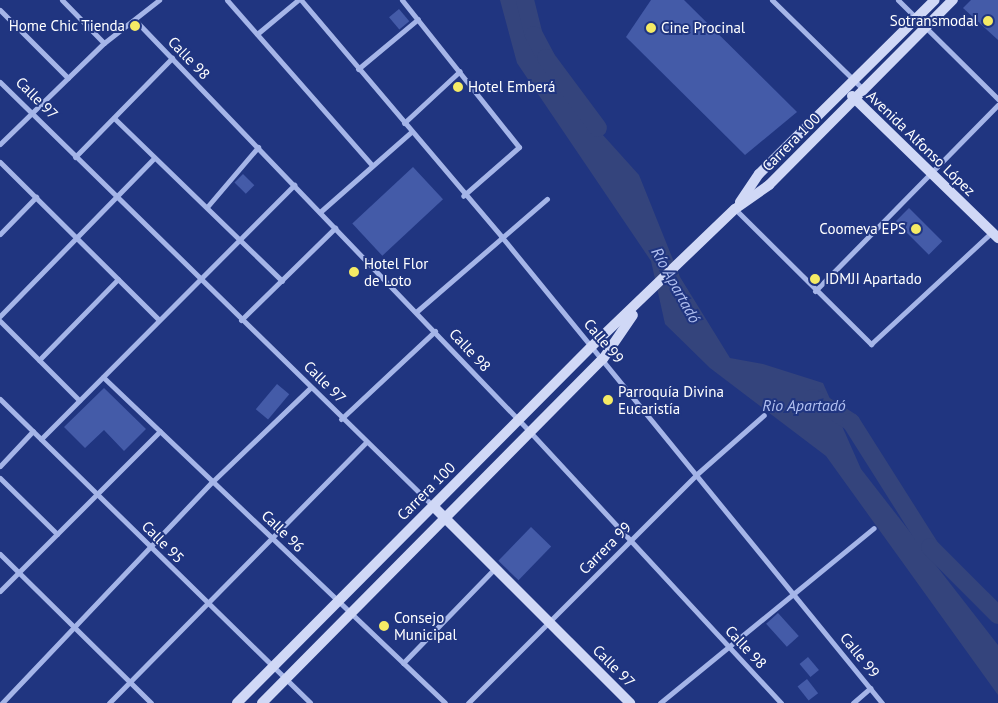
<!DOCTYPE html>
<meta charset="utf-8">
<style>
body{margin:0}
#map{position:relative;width:998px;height:703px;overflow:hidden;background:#203580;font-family:"PT Sans",sans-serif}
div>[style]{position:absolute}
.water>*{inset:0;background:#34447c}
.river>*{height:18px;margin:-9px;padding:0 9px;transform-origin:9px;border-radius:9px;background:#34447c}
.building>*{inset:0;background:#445ba8;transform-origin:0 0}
.street>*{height:5px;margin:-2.5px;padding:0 2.5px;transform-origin:2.5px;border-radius:2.5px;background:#a5b5e8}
.secondary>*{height:10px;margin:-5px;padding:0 5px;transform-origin:5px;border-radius:5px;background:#d0d8f6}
.dots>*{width:14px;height:14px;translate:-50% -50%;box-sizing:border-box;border:2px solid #203580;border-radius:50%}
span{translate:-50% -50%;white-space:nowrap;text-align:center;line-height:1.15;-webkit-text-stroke:4px #203580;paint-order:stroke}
.poi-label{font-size:15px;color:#fff}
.right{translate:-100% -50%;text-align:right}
.left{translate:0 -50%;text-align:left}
.street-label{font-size:15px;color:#fff}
.water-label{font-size:16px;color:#b0bff0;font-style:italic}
</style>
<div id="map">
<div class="water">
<div style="clip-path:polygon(500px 0,530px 0,556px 83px,639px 175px,680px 277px,730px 358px,763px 364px,823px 383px,861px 469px,998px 645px,998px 695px,826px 456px,710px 368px,665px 324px,651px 261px,517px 63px)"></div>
</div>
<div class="river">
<div style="left:525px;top:0;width:36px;rotate:76deg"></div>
<div style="left:534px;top:35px;width:26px;rotate:62deg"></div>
<div style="left:546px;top:58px;width:87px;rotate:53.4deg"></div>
<div style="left:813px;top:398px;width:45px;rotate:32.3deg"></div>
<div style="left:851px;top:422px;width:148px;rotate:57.7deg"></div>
<div style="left:930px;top:547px;width:96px;rotate:45deg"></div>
</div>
<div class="building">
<div style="clip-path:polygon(651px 0,684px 0,797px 112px,745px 155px,626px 37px)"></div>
<div style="clip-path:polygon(971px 0,998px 0,998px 40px,963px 8px)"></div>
<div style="left:399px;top:9px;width:16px;height:13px;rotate:50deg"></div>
<div style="left:413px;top:167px;width:44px;height:83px;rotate:47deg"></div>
<div style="left:243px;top:174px;width:16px;height:12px;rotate:45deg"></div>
<div style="left:909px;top:208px;width:47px;height:19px;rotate:45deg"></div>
<div style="left:277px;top:384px;width:16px;height:33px;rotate:40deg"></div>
<div style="clip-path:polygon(104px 388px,146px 429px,124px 451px,104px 430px,85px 448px,64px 427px)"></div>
<div style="left:531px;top:527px;width:28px;height:47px;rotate:44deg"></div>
<div style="left:778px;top:613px;width:31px;height:16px;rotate:48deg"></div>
<div style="left:808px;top:657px;width:17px;height:11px;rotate:50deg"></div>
<div style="left:807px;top:679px;width:18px;height:12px;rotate:52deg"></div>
</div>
<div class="street">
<div style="left:62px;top:0;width:60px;rotate:45.7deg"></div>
<div style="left:227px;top:0;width:220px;rotate:48.7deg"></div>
<div style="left:301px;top:0;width:309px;rotate:49.7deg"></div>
<div style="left:501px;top:236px;width:603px;rotate:50.79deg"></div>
<div style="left:402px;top:0;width:188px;rotate:51.5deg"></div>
<div style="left:519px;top:147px;width:74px;rotate:138.8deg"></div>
<div style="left:772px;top:0;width:129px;rotate:44.4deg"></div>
<div style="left:898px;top:0;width:141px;rotate:44.7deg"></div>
<div style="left:0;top:10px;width:96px;rotate:45deg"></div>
<div style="left:135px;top:20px;width:572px;rotate:46.2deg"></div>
<div style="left:531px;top:433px;width:368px;rotate:47.2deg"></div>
<div style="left:257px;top:34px;width:53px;rotate:-39.7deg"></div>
<div style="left:358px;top:69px;width:78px;rotate:-39.8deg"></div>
<div style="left:0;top:82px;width:606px;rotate:44.4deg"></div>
<div style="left:114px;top:118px;width:234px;rotate:44.1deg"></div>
<div style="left:404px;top:123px;width:76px;rotate:-42.9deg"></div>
<div style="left:0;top:144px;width:145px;rotate:-44.2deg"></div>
<div style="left:104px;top:43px;width:70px;rotate:-38deg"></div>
<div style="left:75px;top:157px;width:139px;rotate:-45.6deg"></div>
<div style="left:0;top:162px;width:223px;rotate:44.8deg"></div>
<div style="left:207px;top:207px;width:79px;rotate:-49.6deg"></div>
<div style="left:735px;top:209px;width:192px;rotate:44.8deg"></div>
<div style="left:871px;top:344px;width:165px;rotate:-42.8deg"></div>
<div style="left:320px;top:212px;width:121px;rotate:-41.3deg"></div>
<div style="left:0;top:234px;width:52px;rotate:-45.8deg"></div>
<div style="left:815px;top:291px;width:261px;rotate:-45.5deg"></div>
<div style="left:416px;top:312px;width:173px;rotate:-40.8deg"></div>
<div style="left:0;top:316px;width:221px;rotate:-45.7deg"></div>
<div style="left:241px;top:320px;width:132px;rotate:-44.4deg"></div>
<div style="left:0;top:321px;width:112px;rotate:45deg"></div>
<div style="left:39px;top:360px;width:113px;rotate:-45.7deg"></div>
<div style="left:103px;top:377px;width:472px;rotate:43.6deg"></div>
<div style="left:0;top:399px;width:434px;rotate:44.4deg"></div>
<div style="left:341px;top:419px;width:129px;rotate:-43.1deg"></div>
<div style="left:41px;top:439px;width:359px;rotate:-45.1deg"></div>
<div style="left:0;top:466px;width:48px;rotate:-46.7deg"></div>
<div style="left:0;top:478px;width:80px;rotate:44.5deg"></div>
<div style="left:0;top:554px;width:212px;rotate:44.6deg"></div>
<div style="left:0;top:591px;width:226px;rotate:-45deg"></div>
<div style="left:403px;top:663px;width:132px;rotate:-45.9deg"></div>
<div style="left:2px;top:703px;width:305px;rotate:-46.5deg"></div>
<div style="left:212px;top:482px;width:136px;rotate:-43.8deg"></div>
<div style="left:109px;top:703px;width:365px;rotate:-45.4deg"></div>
<div style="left:468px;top:703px;width:324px;rotate:-45deg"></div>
<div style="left:697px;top:474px;width:89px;rotate:-41.4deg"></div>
<div style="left:660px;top:703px;width:276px;rotate:-39.3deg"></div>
<div style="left:853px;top:703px;width:23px;rotate:-41deg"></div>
</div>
<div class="secondary">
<div style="left:852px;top:96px;width:204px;rotate:44.2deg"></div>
<div style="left:740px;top:202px;width:34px;rotate:-56deg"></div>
<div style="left:759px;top:174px;width:247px;rotate:-44.7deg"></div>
<div style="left:433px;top:506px;width:279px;rotate:45deg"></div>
<div style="left:237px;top:703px;width:503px;rotate:-45.16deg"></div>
<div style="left:592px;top:346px;width:198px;rotate:-43.8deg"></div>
<div style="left:735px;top:209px;width:42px;rotate:-35.2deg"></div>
<div style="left:769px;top:185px;width:261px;rotate:-45.2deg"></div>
<div style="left:262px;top:703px;width:484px;rotate:-45.3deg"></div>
<div style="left:603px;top:359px;width:53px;rotate:-55.7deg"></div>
</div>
<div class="dots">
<div style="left:988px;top:21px;background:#f5eb65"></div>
<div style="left:135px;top:26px;background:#f5eb65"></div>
<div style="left:651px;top:28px;background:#f5eb65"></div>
<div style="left:458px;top:87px;background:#f5eb65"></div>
<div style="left:916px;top:229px;background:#f5eb65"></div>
<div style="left:354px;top:272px;background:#f5eb65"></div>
<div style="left:815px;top:279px;background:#f5eb65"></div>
<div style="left:608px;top:400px;background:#f5eb65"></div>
<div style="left:384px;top:626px;background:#f5eb65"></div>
</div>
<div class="poi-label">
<span class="right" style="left:978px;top:21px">Sotransmodal</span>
<span class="right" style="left:125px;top:26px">Home Chic Tienda</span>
<span class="left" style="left:661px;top:28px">Cine Procinal</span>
<span class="left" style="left:468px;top:87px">Hotel Emberá</span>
<span class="right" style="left:906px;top:229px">Coomeva EPS</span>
<span class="left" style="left:364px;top:272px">Hotel Flor<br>de Loto</span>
<span class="left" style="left:825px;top:279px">IDMJI Apartado</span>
<span class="left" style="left:618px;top:400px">Parroquía Divina<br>Eucaristía</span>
<span class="left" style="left:394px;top:626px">Consejo<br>Municipal</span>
</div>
<div class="street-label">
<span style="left:189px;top:58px;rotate:46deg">Calle 98</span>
<span style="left:37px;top:98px;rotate:45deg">Calle 97</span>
<span style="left:791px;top:142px;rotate:-45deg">Carrera 100</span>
<span style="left:921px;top:143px;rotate:44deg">Avenida Alfonso López</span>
<span style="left:604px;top:341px;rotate:50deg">Calle 99</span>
<span style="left:470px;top:350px;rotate:47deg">Calle 98</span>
<span style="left:325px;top:382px;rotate:45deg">Calle 97</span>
<span style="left:426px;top:491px;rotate:-45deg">Carrera 100</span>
<span style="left:283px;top:531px;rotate:44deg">Calle 96</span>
<span style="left:163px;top:542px;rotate:45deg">Calle 95</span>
<span style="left:605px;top:548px;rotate:-45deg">Carrera 99</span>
<span style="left:746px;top:647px;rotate:47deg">Calle 98</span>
<span style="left:860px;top:655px;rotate:51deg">Calle 99</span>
<span style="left:614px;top:666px;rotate:45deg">Calle 97</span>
</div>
<div class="water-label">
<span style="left:676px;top:285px;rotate:61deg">Río Apartadó</span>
<span style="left:804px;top:405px">Rio Apartadó</span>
</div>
</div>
